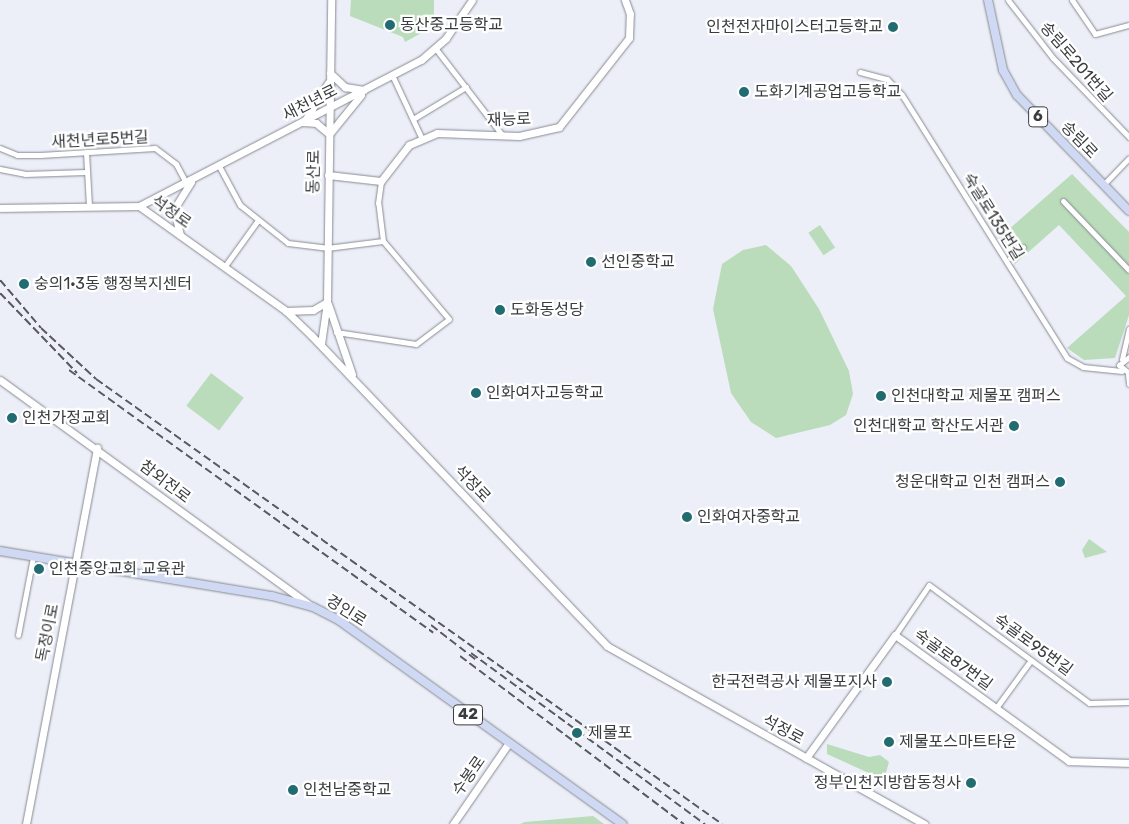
<!DOCTYPE html>
<meta charset="utf-8">
<style>
body{margin:0}
#map{position:relative;width:1129px;height:824px;overflow:hidden;background:#eceff8;font-family:Rubik,"Noto Sans KR",sans-serif}
div>[style]{position:absolute}
.green>*{inset:0;background:#badcba;transform-origin:0 0}
.roads{filter:drop-shadow(0 0 1px #878a91) drop-shadow(0 0 1px #878a91)}
.street>*{height:5px;margin:-2.5px;padding:0 2.5px;transform-origin:2.5px;border-radius:2.5px;background:#fff}
.secondary>*{height:7px;margin:-3.5px;padding:0 3.5px;transform-origin:3.5px;border-radius:3.5px;background:#fff}
.primary>*{height:8px;margin:-4px;padding:0 4px;transform-origin:4px;border-radius:4px;background:#cfd9f4}
.rail>*{height:2px;margin-top:-1px;transform-origin:0;background:repeating-linear-gradient(90deg,#57595d 0 8px,transparent 0 12px)}
.dots>*{width:14px;height:14px;translate:-50% -50%;box-sizing:border-box;border:2px solid #fff;border-radius:50%}
span{translate:-50% -50%;white-space:nowrap;text-align:center;line-height:1.15;-webkit-text-stroke:4.5px #fff;paint-order:stroke}
.shield-label span{padding:1px 4px;background:#fff;border:1px solid;border-radius:4px;-webkit-text-stroke-width:0}
.shield-label{font-size:15px;color:#3a3c3f;font-weight:700}
.poi-label{font-size:16px;color:#3a3c3f}
.left{translate:0 -50%;text-align:left}
.right{translate:-100% -50%;text-align:right}
.street-label{font-size:16px;color:#3a3c3f}
</style>
<div id="map">
<div class="green">
<div style="clip-path:polygon(351px 0,434px 0,434px 14px,421px 24px,425px 31px,405px 42px,403px 37px,350px 16px)"></div>
<div style="clip-path:polygon(1072px 174px,1129px 232px,1129px 315px,1115px 358px,1084px 360px,1067px 348px,1126px 296px,1059px 225px,1015px 264px,999px 238px)"></div>
<div style="left:820px;top:225px;width:27px;height:14px;rotate:56deg"></div>
<div style="clip-path:polygon(766px 245px,791px 266px,819px 309px,849px 371px,853px 394px,846px 415px,830px 425px,776px 438px,751px 422px,731px 393px,713px 309px,722px 264px,743px 250px)"></div>
<div style="left:211px;top:373px;width:41px;height:41px;rotate:37deg"></div>
<div style="clip-path:polygon(1089px 539px,1107px 552px,1085px 558px,1082px 550px)"></div>
<div style="clip-path:polygon(827px 744px,869px 757px,880px 755px,889px 762px,884px 780px,827px 754px)"></div>
<div style="clip-path:polygon(593px 816px,604px 824px,520px 824px,525px 822px)"></div>
</div>
<div class="roads">
<div class="street">
<div style="left:1008px;top:0;width:73px;rotate:52.2deg"></div>
<div style="left:1053px;top:58px;width:110px;rotate:46.1deg"></div>
<div style="left:1072px;top:0;width:41px;rotate:55.9deg"></div>
<div style="left:1095px;top:34px;width:35px;rotate:-15deg"></div>
<div style="left:436px;top:49px;width:110px;rotate:52.4deg"></div>
<div style="left:860px;top:72px;width:28px;rotate:15deg"></div>
<div style="left:887px;top:79px;width:22px;rotate:47deg"></div>
<div style="left:902px;top:95px;width:310px;rotate:57.9deg"></div>
<div style="left:1067px;top:358px;width:18px;rotate:29deg"></div>
<div style="left:1083px;top:367px;width:39px;rotate:6deg"></div>
<div style="left:393px;top:77px;width:66px;rotate:65deg"></div>
<div style="left:413px;top:119px;width:62px;rotate:-31.1deg"></div>
<div style="left:0;top:148px;width:18px;rotate:22deg"></div>
<div style="left:17px;top:155px;width:23px"></div>
<div style="left:40px;top:155px;width:115px;rotate:-3.5deg"></div>
<div style="left:155px;top:148px;width:26px;rotate:37deg"></div>
<div style="left:176px;top:164px;width:21px;rotate:62deg"></div>
<div style="left:86px;top:152px;width:53px;rotate:86.8deg"></div>
<div style="left:219px;top:166px;width:44px;rotate:61.7deg"></div>
<div style="left:240px;top:205px;width:61px;rotate:38.4deg"></div>
<div style="left:288px;top:243px;width:39px;rotate:7deg"></div>
<div style="left:327px;top:248px;width:56px;rotate:-7.1deg"></div>
<div style="left:0;top:169px;width:25px;rotate:11deg"></div>
<div style="left:25px;top:174px;width:61px;rotate:-1.9deg"></div>
<div style="left:1103px;top:185px;width:37px;rotate:-46deg"></div>
<div style="left:1063px;top:201px;width:95px;rotate:46.3deg"></div>
<div style="left:1010px;top:258px;width:17px;rotate:-40deg"></div>
<div style="left:225px;top:266px;width:57px;rotate:-54.3deg"></div>
<div style="left:336px;top:332px;width:81px;rotate:8.5deg"></div>
<div style="left:416px;top:344px;width:41px;rotate:-37.1deg"></div>
<div style="left:449px;top:319px;width:102px;rotate:-130.2deg"></div>
<div style="left:383px;top:241px;width:38px;rotate:-97deg"></div>
<div style="left:378px;top:203px;width:22px;rotate:-82deg"></div>
<div style="left:1129px;top:357px;width:13px;rotate:141deg"></div>
<div style="left:1119px;top:365px;width:13px;rotate:39deg"></div>
<div style="left:1122px;top:359px;width:31px;rotate:-77deg"></div>
<div style="left:1128px;top:374px;width:10px;rotate:84deg"></div>
<div style="left:18px;top:635px;width:79px;rotate:-79.1deg"></div>
<div style="left:895px;top:635px;width:60px;rotate:-55.8deg"></div>
<div style="left:929px;top:585px;width:199px;rotate:36.4deg"></div>
<div style="left:1089px;top:703px;width:40px;rotate:-1.4deg"></div>
<div style="left:996px;top:708px;width:59px;rotate:-53.9deg"></div>
</div>
<div class="secondary">
<div style="left:330px;top:73px;width:21px;rotate:43deg"></div>
<div style="left:345px;top:87px;width:19px;rotate:9deg"></div>
<div style="left:328px;top:83px;width:46px;rotate:121.6deg"></div>
<div style="left:304px;top:122px;width:12px;rotate:5deg"></div>
<div style="left:316px;top:123px;width:17px;rotate:40deg"></div>
<div style="left:330px;top:133px;width:49px;rotate:-50.8deg"></div>
<div style="left:328px;top:175px;width:53px;rotate:6.5deg"></div>
<div style="left:381px;top:181px;width:46px;rotate:-52.1deg"></div>
<div style="left:409px;top:145px;width:30px;rotate:-23deg"></div>
<div style="left:437px;top:133px;width:82px;rotate:2.1deg"></div>
<div style="left:519px;top:136px;width:41px;rotate:-12.7deg"></div>
<div style="left:559px;top:127px;width:113px;rotate:-51.8deg"></div>
<div style="left:629px;top:38px;width:24px;rotate:-88deg"></div>
<div style="left:630px;top:14px;width:15px;rotate:-110deg"></div>
<div style="left:139px;top:206px;width:318px;rotate:-27.4deg"></div>
<div style="left:421px;top:60px;width:33px;rotate:-41deg"></div>
<div style="left:446px;top:38px;width:46px;rotate:-55.6deg"></div>
<div style="left:0;top:208px;width:139px;rotate:-0.8deg"></div>
<div style="left:139px;top:206px;width:181px;rotate:35.5deg"></div>
<div style="left:286px;top:311px;width:35px;rotate:44deg"></div>
<div style="left:311px;top:335px;width:429px;rotate:46.4deg"></div>
<div style="left:607px;top:646px;width:364px;rotate:29.3deg"></div>
<div style="left:180px;top:235px;width:27px;rotate:-103deg"></div>
<div style="left:174px;top:209px;width:32px;rotate:-58deg"></div>
<div style="left:328px;top:304px;width:74px;rotate:71.1deg"></div>
<div style="left:286px;top:311px;width:27px;rotate:-2deg"></div>
<div style="left:313px;top:310px;width:16px;rotate:-30deg"></div>
<div style="left:321px;top:344px;width:42px;rotate:-81.9deg"></div>
<div style="left:327px;top:302px;width:302px;rotate:-89.2deg"></div>
<div style="left:0;top:380px;width:384px;rotate:36deg"></div>
<div style="left:806px;top:758px;width:152px;rotate:-54.1deg"></div>
<div style="left:895px;top:635px;width:215px;rotate:35.9deg"></div>
<div style="left:1069px;top:761px;width:60px;rotate:1.9deg"></div>
<div style="left:26px;top:824px;width:383px;rotate:-79.3deg"></div>
<div style="left:453px;top:824px;width:97px;rotate:-55.5deg"></div>
</div>
<div class="primary">
<div style="left:988px;top:0;width:72px;rotate:77.9deg"></div>
<div style="left:1003px;top:70px;width:29px;rotate:61deg"></div>
<div style="left:1017px;top:95px;width:161px;rotate:46deg"></div>
<div style="left:0;top:551px;width:276px;rotate:9.4deg"></div>
<div style="left:272px;top:596px;width:42px;rotate:15deg"></div>
<div style="left:313px;top:607px;width:30px;rotate:27deg"></div>
<div style="left:340px;top:621px;width:348px;rotate:35.7deg"></div>
</div>
</div>
<div class="rail">
<div style="left:0;top:280px;width:63px;rotate:49.5deg"></div>
<div style="left:41px;top:328px;width:75px;rotate:42.8deg"></div>
<div style="left:96px;top:379px;width:768px;rotate:35.41deg"></div>
<div style="left:0;top:293px;width:111px;rotate:46.1deg"></div>
<div style="left:69px;top:370px;width:449px;rotate:35.8deg"></div>
<div style="left:431px;top:625px;width:56px;rotate:37.7deg"></div>
<div style="left:471px;top:653px;width:290px;rotate:36.2deg"></div>
<div style="left:460px;top:656px;width:280px;rotate:36.9deg"></div>
</div>
<div class="dots">
<div style="left:390px;top:25px;background:#206c70"></div>
<div style="left:893px;top:27px;background:#206c70"></div>
<div style="left:744px;top:92px;background:#206c70"></div>
<div style="left:591px;top:262px;background:#206c70"></div>
<div style="left:24px;top:284px;background:#206c70"></div>
<div style="left:500px;top:310px;background:#206c70"></div>
<div style="left:476px;top:393px;background:#206c70"></div>
<div style="left:881px;top:396px;background:#206c70"></div>
<div style="left:12px;top:418px;background:#206c70"></div>
<div style="left:1014px;top:426px;background:#206c70"></div>
<div style="left:1060px;top:482px;background:#206c70"></div>
<div style="left:687px;top:517px;background:#206c70"></div>
<div style="left:39px;top:569px;background:#206c70"></div>
<div style="left:887px;top:682px;background:#206c70"></div>
<div style="left:577px;top:733px;background:#206c70"></div>
<div style="left:889px;top:742px;background:#206c70"></div>
<div style="left:971px;top:783px;background:#206c70"></div>
<div style="left:293px;top:790px;background:#206c70"></div>
</div>
<div class="shield-label">
<span style="left:1038px;top:117px">6</span>
<span style="left:468px;top:715px">42</span>
</div>
<div class="poi-label">
<span class="left" style="left:400px;top:25px">동산중고등학교</span>
<span class="right" style="left:883px;top:27px">인천전자마이스터고등학교</span>
<span class="left" style="left:754px;top:92px">도화기계공업고등학교</span>
<span class="left" style="left:601px;top:262px">선인중학교</span>
<span class="left" style="left:34px;top:284px">숭의1·3동 행정복지센터</span>
<span class="left" style="left:510px;top:310px">도화동성당</span>
<span class="left" style="left:486px;top:393px">인화여자고등학교</span>
<span class="left" style="left:891px;top:396px">인천대학교 제물포 캠퍼스</span>
<span class="left" style="left:22px;top:418px">인천가정교회</span>
<span class="right" style="left:1004px;top:426px">인천대학교 학산도서관</span>
<span class="right" style="left:1050px;top:482px">청운대학교 인천 캠퍼스</span>
<span class="left" style="left:697px;top:517px">인화여자중학교</span>
<span class="left" style="left:49px;top:569px">인천중앙교회 교육관</span>
<span class="right" style="left:877px;top:682px">한국전력공사 제물포지사</span>
<span class="left" style="left:588px;top:733px">제물포</span>
<span class="left" style="left:899px;top:742px">제물포스마트타운</span>
<span class="right" style="left:961px;top:783px">정부인천지방합동청사</span>
<span class="left" style="left:303px;top:790px">인천남중학교</span>
</div>
<div class="street-label">
<span style="left:1076px;top:62px;rotate:49deg">송림로201번길</span>
<span style="left:310px;top:103px;rotate:-27deg">새천년로</span>
<span style="left:509px;top:120px;rotate:-2deg">재능로</span>
<span style="left:100px;top:140px;rotate:-3deg">새천년로5번길</span>
<span style="left:1079px;top:140px;rotate:46deg">송림로</span>
<span style="left:314px;top:172px;rotate:-89deg">동산로</span>
<span style="left:171px;top:212px;rotate:35deg">석정로</span>
<span style="left:993px;top:217px;rotate:58deg">숙골로135번길</span>
<span style="left:165px;top:482px;rotate:37deg">참외전로</span>
<span style="left:472px;top:484px;rotate:46deg">석정로</span>
<span style="left:346px;top:611px;rotate:32deg">경인로</span>
<span style="left:48px;top:633px;rotate:-79deg">독정이로</span>
<span style="left:1033px;top:645px;rotate:36deg">숙골로95번길</span>
<span style="left:953px;top:660px;rotate:36deg">숙골로87번길</span>
<span style="left:783px;top:730px;rotate:28deg">석정로</span>
<span style="left:469px;top:776px;rotate:-55deg">수봉로</span>
</div>
</div>
